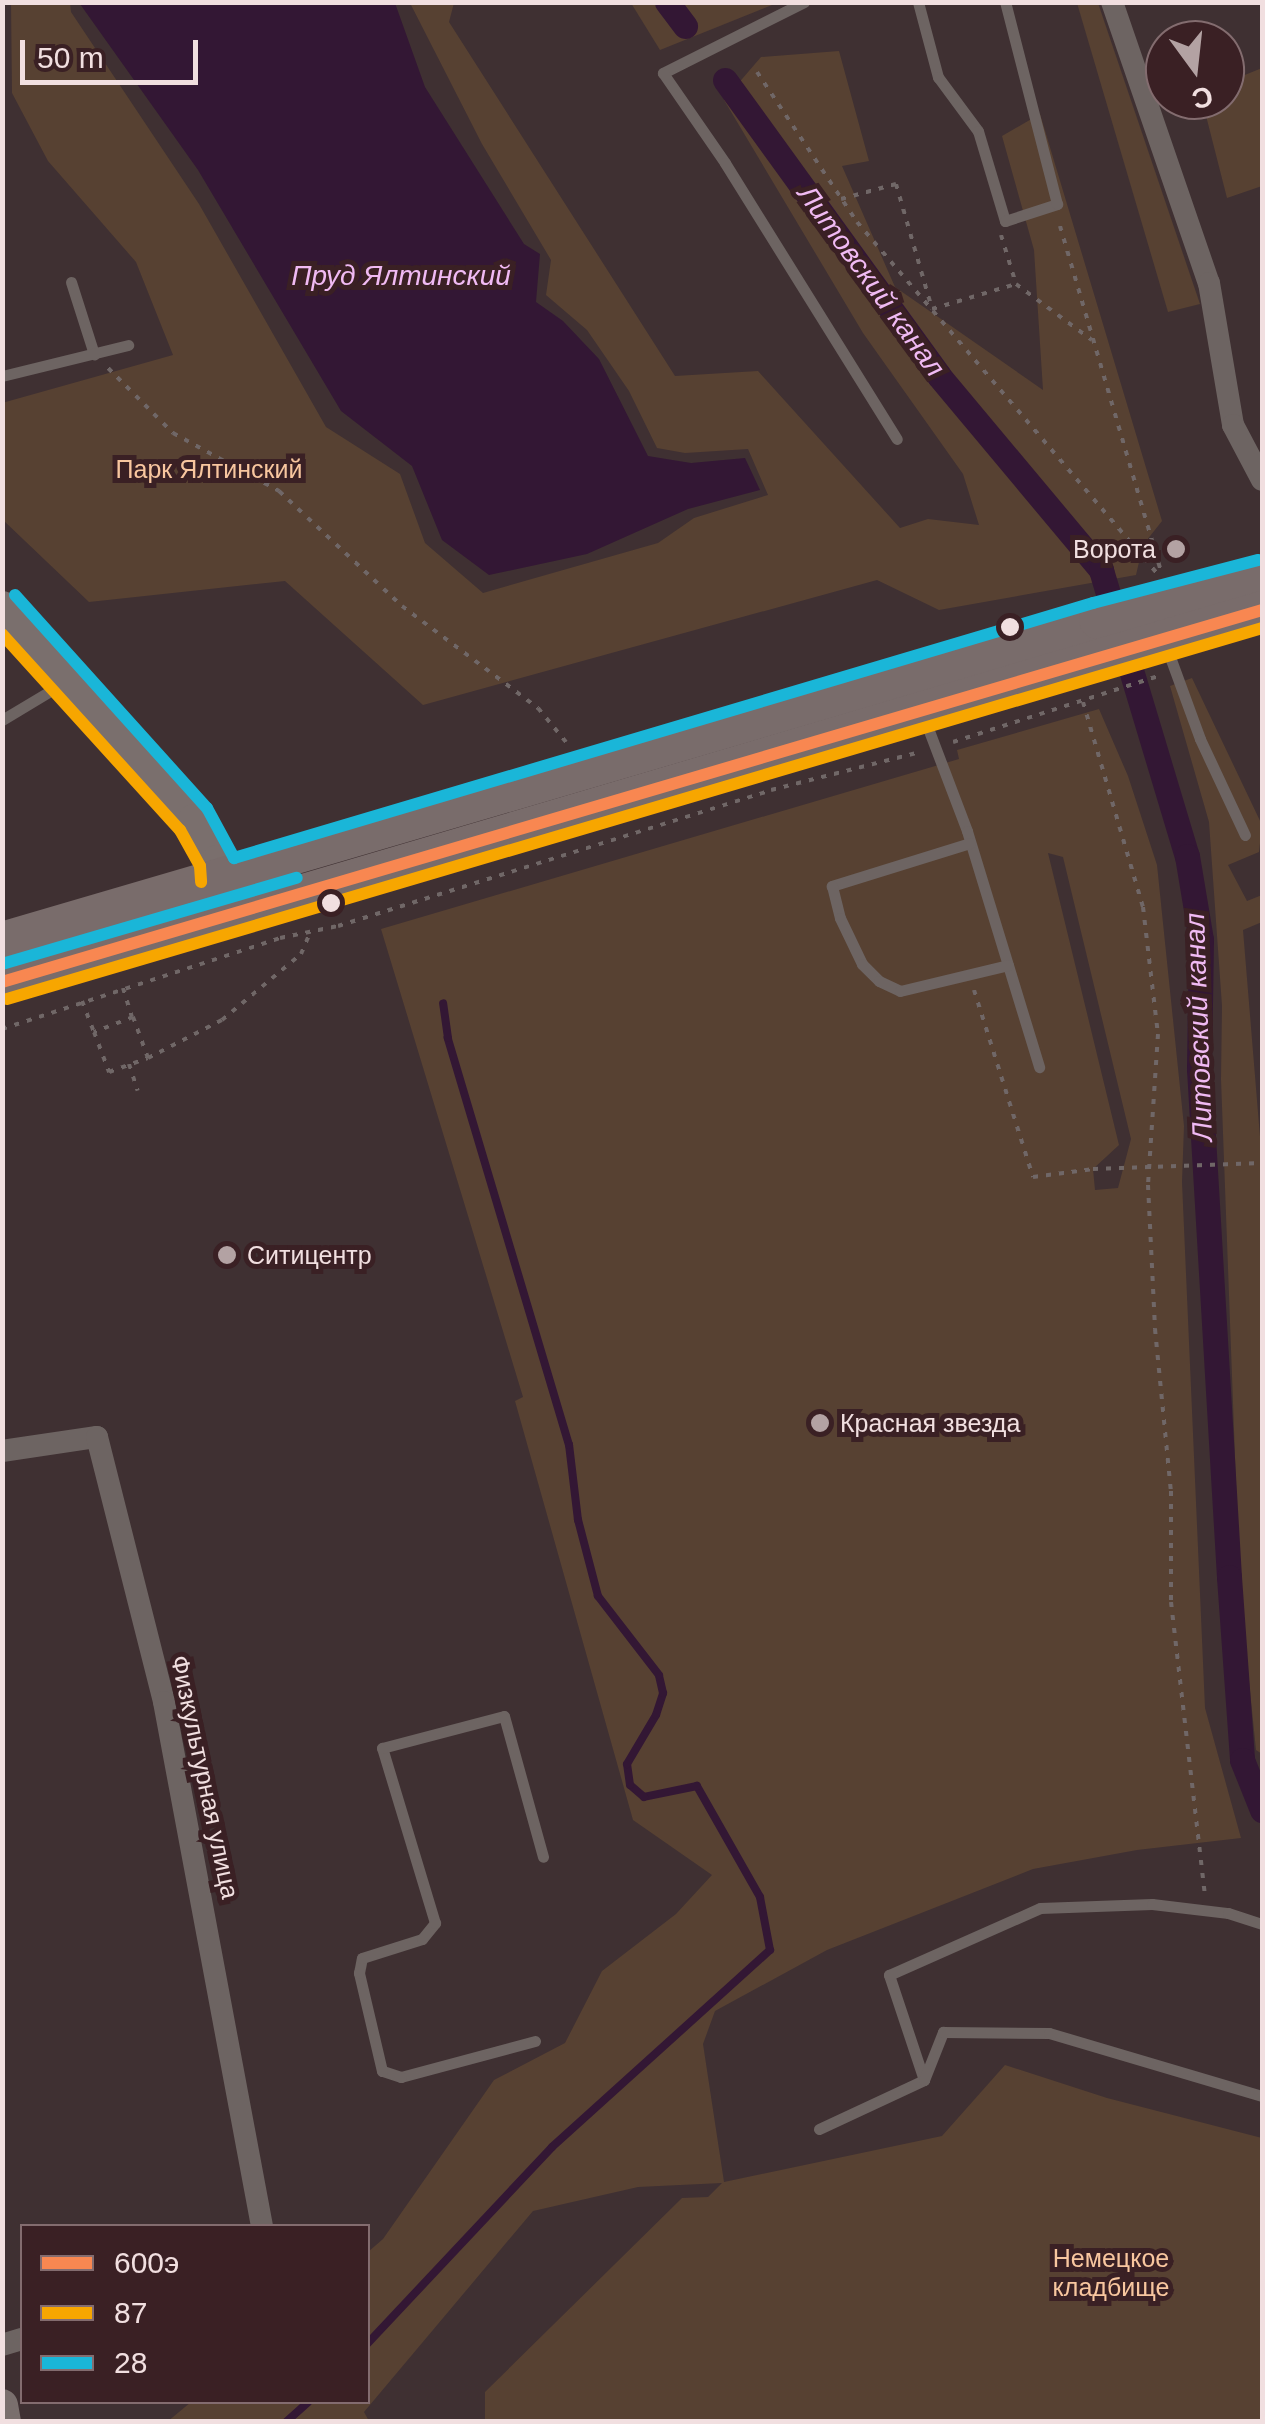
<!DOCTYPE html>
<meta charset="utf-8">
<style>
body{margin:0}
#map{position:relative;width:1265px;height:2424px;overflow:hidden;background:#3f3032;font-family:Helvetica,sans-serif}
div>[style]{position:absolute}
.green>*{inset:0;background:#574132}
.water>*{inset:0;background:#331734}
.stream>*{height:8px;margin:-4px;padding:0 4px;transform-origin:4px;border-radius:4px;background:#331734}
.canal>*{height:25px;margin:-12.5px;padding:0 12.5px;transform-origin:12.5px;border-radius:12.5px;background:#331734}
.path>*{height:4px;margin-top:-2px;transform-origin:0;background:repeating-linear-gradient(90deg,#706767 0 5px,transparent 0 13px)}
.lane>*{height:11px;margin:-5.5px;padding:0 5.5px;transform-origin:5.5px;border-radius:5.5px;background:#6d6462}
.street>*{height:22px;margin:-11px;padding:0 11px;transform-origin:11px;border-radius:11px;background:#6d6462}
.secondary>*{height:32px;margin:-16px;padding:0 16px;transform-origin:16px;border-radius:16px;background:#7a6f6d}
.primary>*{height:38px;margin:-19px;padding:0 19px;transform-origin:19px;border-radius:19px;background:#796c6b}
.bus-1>*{height:12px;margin:-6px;padding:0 6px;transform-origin:6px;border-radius:6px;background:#f88751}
.bus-2>*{height:12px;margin:-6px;padding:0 6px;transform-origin:6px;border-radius:6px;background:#f7a600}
.bus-3>*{height:12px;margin:-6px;padding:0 6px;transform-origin:6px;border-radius:6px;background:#1ab6d8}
.dots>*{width:28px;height:28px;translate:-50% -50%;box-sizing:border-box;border:5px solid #3a2024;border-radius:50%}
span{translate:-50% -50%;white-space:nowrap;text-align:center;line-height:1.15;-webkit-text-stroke:10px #3a2024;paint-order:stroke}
.park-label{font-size:25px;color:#f8c69f}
.poi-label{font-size:25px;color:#f1dfe0}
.right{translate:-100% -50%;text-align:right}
.left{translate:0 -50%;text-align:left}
.street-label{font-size:25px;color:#f1dfe0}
.water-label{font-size:28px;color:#f0baf3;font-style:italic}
.frame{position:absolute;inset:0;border:5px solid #f1dfe0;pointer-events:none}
.legend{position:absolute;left:20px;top:2224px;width:350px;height:180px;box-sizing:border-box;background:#3a2024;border:2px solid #836c6f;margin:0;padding:12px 18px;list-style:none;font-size:30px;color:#f1dfe0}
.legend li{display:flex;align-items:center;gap:20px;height:50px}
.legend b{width:50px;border:2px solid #836c6f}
.north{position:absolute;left:1145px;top:20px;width:100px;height:100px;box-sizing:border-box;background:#3a2024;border:2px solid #836c6f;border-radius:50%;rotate:165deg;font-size:28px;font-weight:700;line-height:40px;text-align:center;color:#f1dfe0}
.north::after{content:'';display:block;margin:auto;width:35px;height:45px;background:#b3a2a3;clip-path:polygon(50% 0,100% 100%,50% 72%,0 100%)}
.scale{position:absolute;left:20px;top:40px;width:178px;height:45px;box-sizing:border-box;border:5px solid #f1dfe0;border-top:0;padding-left:12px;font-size:30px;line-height:35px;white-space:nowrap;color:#f1dfe0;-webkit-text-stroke:8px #3a2024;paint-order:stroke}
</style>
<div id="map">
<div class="green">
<div style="clip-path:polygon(11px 3px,70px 3px,71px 12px,199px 204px,326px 427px,400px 474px,425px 543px,483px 593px,658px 543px,694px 518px,768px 495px,748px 449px,685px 453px,657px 448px,629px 391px,587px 330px,546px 295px,551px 260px,482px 144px,410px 3px,454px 3px,449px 22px,675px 376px,758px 371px,900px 528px,928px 519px,979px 525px,963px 474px,863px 333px,724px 100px,761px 57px,839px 51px,869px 161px,842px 166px,895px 287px,1043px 390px,1034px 250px,1002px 136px,1040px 114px,1162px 521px,1143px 545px,1136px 575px,939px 610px,877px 580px,423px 705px,285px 581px,89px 602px,3px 520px,2px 403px,173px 355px,136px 262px,48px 161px,12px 93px)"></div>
<div style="clip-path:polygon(631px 3px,777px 3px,660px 50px)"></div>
<div style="clip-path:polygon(1077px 3px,1098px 3px,1200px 304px,1168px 312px)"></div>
<div style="clip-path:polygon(1262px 68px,1262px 186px,1227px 198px,1202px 100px,1225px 100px,1225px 83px)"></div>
<div style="clip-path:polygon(1192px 678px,1262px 825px,1259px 852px,1228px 865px,1247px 901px,1262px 895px,1262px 922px,1243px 930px,1262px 1161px,1262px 1754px,1256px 1750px,1240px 1592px,1221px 1079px,1222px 1006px,1209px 822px,1170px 686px)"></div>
<div style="clip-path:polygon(evenodd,1099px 709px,1128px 776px,1157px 865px,1184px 1126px,1182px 1182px,1205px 1708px,1241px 1838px,1137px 1850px,1033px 1869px,827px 1950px,715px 2011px,703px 2044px,724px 2182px,942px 2136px,1005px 2065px,1107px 2098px,1262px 2138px,1262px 2421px,485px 2421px,485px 2392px,682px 2198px,708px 2197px,722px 2183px,638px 2187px,533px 2211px,364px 2412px,369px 2421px,167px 2422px,191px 2402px,368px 2402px,368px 2252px,383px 2239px,494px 2080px,565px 2043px,602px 1971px,676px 1914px,712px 1875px,633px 1820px,515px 1401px,523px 1397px,381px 929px,959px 759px,957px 750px,1099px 709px,1048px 853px,1063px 857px,1131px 1139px,1118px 1188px,1095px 1190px,1093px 1169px,1119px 1145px,1048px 853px)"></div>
</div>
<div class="water">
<div style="clip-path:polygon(395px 3px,425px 87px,524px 244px,540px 254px,536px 302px,563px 321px,599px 359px,648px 456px,691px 463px,745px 458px,760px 490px,688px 509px,587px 554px,489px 575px,442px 540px,412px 466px,341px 411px,198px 170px,80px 4px)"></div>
</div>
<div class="stream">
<div style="left:368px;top:2343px;width:269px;rotate:-46.8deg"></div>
<div style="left:552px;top:2147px;width:294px;rotate:-42.1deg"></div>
<div style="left:770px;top:1950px;width:54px;rotate:-100.7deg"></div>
<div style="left:760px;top:1897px;width:128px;rotate:-119.6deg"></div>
<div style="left:697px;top:1786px;width:54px;rotate:168.3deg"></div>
<div style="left:644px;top:1797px;width:18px;rotate:-139deg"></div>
<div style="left:630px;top:1785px;width:21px;rotate:-98deg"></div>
<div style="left:627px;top:1764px;width:57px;rotate:-59.4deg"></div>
<div style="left:656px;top:1715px;width:23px;rotate:-72deg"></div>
<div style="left:663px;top:1693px;width:18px;rotate:-103deg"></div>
<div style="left:659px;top:1675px;width:100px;rotate:-127.7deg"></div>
<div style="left:598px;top:1596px;width:79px;rotate:-104.7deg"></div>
<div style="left:578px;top:1520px;width:76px;rotate:-96.8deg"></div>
<div style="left:569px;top:1445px;width:425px;rotate:-106.6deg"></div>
<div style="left:448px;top:1038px;width:35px;rotate:-98deg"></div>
<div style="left:286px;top:2422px;width:30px;rotate:-42deg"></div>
</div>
<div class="canal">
<div style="left:667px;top:2px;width:30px;rotate:53deg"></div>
<div style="left:725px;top:80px;width:365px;rotate:54.1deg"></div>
<div style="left:939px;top:376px;width:253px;rotate:50.1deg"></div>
<div style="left:1101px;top:570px;width:299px;rotate:73.3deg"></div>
<div style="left:1187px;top:856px;width:85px;rotate:80.5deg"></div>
<div style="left:1201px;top:940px;width:129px;rotate:90.9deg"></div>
<div style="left:1199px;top:1069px;width:509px;rotate:86.62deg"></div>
<div style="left:1229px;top:1577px;width:183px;rotate:85.9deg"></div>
<div style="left:1242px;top:1760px;width:54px;rotate:68.2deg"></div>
</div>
<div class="path">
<div style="left:757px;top:72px;width:180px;rotate:56.3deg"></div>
<div style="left:857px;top:222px;width:464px;rotate:49.5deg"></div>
<div style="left:841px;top:199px;width:57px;rotate:-15.3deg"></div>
<div style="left:896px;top:184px;width:130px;rotate:73.9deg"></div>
<div style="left:932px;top:309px;width:88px;rotate:-16.6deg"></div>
<div style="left:1060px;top:226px;width:363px;rotate:73.7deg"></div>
<div style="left:1001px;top:235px;width:51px;rotate:73deg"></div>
<div style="left:1016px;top:284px;width:94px;rotate:36.4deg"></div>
<div style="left:108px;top:368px;width:92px;rotate:45deg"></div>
<div style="left:173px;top:433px;width:121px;rotate:28.7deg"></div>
<div style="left:279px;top:491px;width:168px;rotate:43.1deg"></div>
<div style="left:402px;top:606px;width:170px;rotate:36.9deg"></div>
<div style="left:538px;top:708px;width:44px;rotate:50.5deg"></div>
<div style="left:1083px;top:702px;width:214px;rotate:73.7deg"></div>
<div style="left:1143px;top:907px;width:128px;rotate:83.3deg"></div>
<div style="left:1158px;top:1034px;width:151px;rotate:93.8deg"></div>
<div style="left:1148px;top:1185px;width:144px;rotate:87.2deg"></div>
<div style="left:1155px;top:1329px;width:163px;rotate:84.4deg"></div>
<div style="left:1171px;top:1491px;width:111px;rotate:90deg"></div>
<div style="left:1171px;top:1602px;width:295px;rotate:83.4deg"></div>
<div style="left:953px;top:742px;width:215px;rotate:-17.8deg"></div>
<div style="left:123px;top:988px;width:30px;rotate:73deg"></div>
<div style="left:974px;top:990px;width:196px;rotate:72.5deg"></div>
<div style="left:1033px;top:1177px;width:61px;rotate:-7.6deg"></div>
<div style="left:1093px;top:1169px;width:169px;rotate:-2deg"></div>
<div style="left:82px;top:1001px;width:33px;rotate:69deg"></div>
<div style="left:2px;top:1029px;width:293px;rotate:-18.1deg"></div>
<div style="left:280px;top:938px;width:59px;rotate:-11.7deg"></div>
<div style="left:338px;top:926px;width:454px;rotate:-17.4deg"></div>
<div style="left:771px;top:790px;width:154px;rotate:-14.3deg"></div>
<div style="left:148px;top:1058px;width:44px;rotate:-110.1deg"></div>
<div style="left:133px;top:1017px;width:42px;rotate:159deg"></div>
<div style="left:94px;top:1032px;width:43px;rotate:69.4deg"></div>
<div style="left:109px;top:1072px;width:41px;rotate:-19.7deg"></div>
<div style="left:148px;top:1058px;width:83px;rotate:-27.2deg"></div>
<div style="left:222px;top:1020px;width:103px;rotate:-39.9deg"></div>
<div style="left:301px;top:954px;width:25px;rotate:-67deg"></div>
<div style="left:129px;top:1064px;width:28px;rotate:72deg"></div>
</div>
<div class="lane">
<div style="left:804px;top:2px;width:158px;rotate:153.3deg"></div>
<div style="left:663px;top:73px;width:109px;rotate:55.4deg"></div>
<div style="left:725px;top:163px;width:325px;rotate:58.1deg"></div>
<div style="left:918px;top:2px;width:78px;rotate:75.1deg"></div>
<div style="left:938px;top:77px;width:67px;rotate:53.5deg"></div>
<div style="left:978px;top:131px;width:94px;rotate:73.3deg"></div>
<div style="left:1005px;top:221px;width:55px;rotate:-18.1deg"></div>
<div style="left:1057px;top:204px;width:209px;rotate:-104.4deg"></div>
<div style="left:71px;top:282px;width:76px;rotate:72.3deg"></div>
<div style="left:2px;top:376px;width:130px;rotate:-13.8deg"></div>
<div style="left:1166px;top:646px;width:99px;rotate:69.9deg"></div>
<div style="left:1200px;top:739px;width:106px;rotate:64.9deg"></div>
<div style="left:923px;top:715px;width:124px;rotate:69.2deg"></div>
<div style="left:967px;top:831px;width:247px;rotate:73deg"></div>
<div style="left:2px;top:720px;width:76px;rotate:-31deg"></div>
<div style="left:970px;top:843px;width:145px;rotate:162.7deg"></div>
<div style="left:832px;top:886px;width:33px;rotate:76deg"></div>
<div style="left:840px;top:918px;width:51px;rotate:64.4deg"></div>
<div style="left:862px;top:964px;width:24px;rotate:45deg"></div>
<div style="left:879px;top:981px;width:23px;rotate:25deg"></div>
<div style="left:900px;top:991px;width:111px;rotate:-13.5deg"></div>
<div style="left:535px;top:2041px;width:139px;rotate:165deg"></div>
<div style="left:401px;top:2077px;width:20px;rotate:-162deg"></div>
<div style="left:382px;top:2071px;width:101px;rotate:-103.2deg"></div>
<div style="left:359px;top:1973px;width:15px;rotate:-79deg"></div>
<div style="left:362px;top:1958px;width:63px;rotate:-17.6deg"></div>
<div style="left:422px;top:1939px;width:21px;rotate:-51deg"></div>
<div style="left:435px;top:1923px;width:183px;rotate:-106.8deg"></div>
<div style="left:382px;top:1748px;width:126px;rotate:-14.7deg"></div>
<div style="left:504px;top:1716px;width:146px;rotate:74.5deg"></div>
<div style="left:924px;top:2080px;width:111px;rotate:-108.4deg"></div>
<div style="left:889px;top:1975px;width:165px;rotate:-23.9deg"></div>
<div style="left:1040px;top:1908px;width:112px;rotate:-2deg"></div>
<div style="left:1152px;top:1904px;width:77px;rotate:6.8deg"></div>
<div style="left:1228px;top:1913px;width:36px;rotate:18deg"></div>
<div style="left:819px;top:2129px;width:116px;rotate:-25deg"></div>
<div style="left:924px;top:2080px;width:52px;rotate:-68.4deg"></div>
<div style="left:943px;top:2032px;width:106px;rotate:0.5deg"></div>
<div style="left:1049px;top:2033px;width:222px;rotate:16.5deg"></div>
</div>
<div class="street">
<div style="left:1112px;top:2px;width:297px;rotate:71deg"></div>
<div style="left:1209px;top:283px;width:144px;rotate:80.4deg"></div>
<div style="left:1233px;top:425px;width:62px;rotate:62.2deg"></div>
<div style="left:2px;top:1451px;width:96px;rotate:-8.4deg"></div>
<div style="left:97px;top:1437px;width:273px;rotate:75.8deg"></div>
<div style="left:164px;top:1702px;width:533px;rotate:79.41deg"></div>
<div style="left:2px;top:2345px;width:21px;rotate:-17deg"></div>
</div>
<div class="secondary">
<div style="left:2px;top:607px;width:287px;rotate:48deg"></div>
<div style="left:194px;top:820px;width:47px;rotate:60.7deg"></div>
<div style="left:217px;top:861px;width:20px;rotate:87deg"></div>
<div style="left:2px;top:2405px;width:17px;rotate:80deg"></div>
</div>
<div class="primary">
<div style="left:2px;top:941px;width:1142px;rotate:-16.32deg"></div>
<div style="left:1098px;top:620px;width:170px;rotate:-14.7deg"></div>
<div style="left:2px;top:982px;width:1314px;rotate:-16.45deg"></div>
</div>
<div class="bus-1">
<div style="left:2px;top:982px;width:1314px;rotate:-16.45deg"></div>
</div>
<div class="bus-2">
<div style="left:2px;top:634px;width:265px;rotate:47.8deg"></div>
<div style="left:180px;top:830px;width:41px;rotate:60.9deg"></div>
<div style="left:200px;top:866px;width:16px;rotate:86deg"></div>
<div style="left:7px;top:999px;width:1309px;rotate:-16.47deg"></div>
</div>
<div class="bus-3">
<div style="left:15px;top:595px;width:287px;rotate:48deg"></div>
<div style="left:207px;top:808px;width:57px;rotate:61.6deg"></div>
<div style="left:234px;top:858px;width:896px;rotate:-16.53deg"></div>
<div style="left:1093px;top:603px;width:171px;rotate:-14.6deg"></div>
<div style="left:2px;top:964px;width:307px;rotate:-16.3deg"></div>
</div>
<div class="dots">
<div style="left:1176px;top:549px;background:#b3a2a3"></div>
<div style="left:1010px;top:627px;background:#f1dfe0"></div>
<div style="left:331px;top:903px;background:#f1dfe0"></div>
<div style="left:227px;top:1255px;background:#b3a2a3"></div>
<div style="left:820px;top:1423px;background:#b3a2a3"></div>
</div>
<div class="park-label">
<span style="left:209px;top:469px">Парк Ялтинский</span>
<span style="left:1111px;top:2273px">Немецкое<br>кладбище</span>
</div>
<div class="poi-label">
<span class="right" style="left:1156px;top:549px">Ворота</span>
<span class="left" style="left:247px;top:1255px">Ситицентр</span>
<span class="left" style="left:840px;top:1423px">Красная звезда</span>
</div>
<div class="street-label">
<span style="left:205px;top:1777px;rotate:78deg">Физкультурная улица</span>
</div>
<div class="water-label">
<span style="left:401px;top:276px">Пруд Ялтинский</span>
<span style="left:871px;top:281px;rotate:54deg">Литовский канал</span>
<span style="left:1199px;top:1027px;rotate:-92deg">Литовский канал</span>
</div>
<div class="frame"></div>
<ul class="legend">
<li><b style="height:12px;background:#f88751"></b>600э</li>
<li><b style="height:12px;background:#f7a600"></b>87</li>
<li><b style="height:12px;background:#1ab6d8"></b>28</li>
</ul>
<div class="north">С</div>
<div class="scale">50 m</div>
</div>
